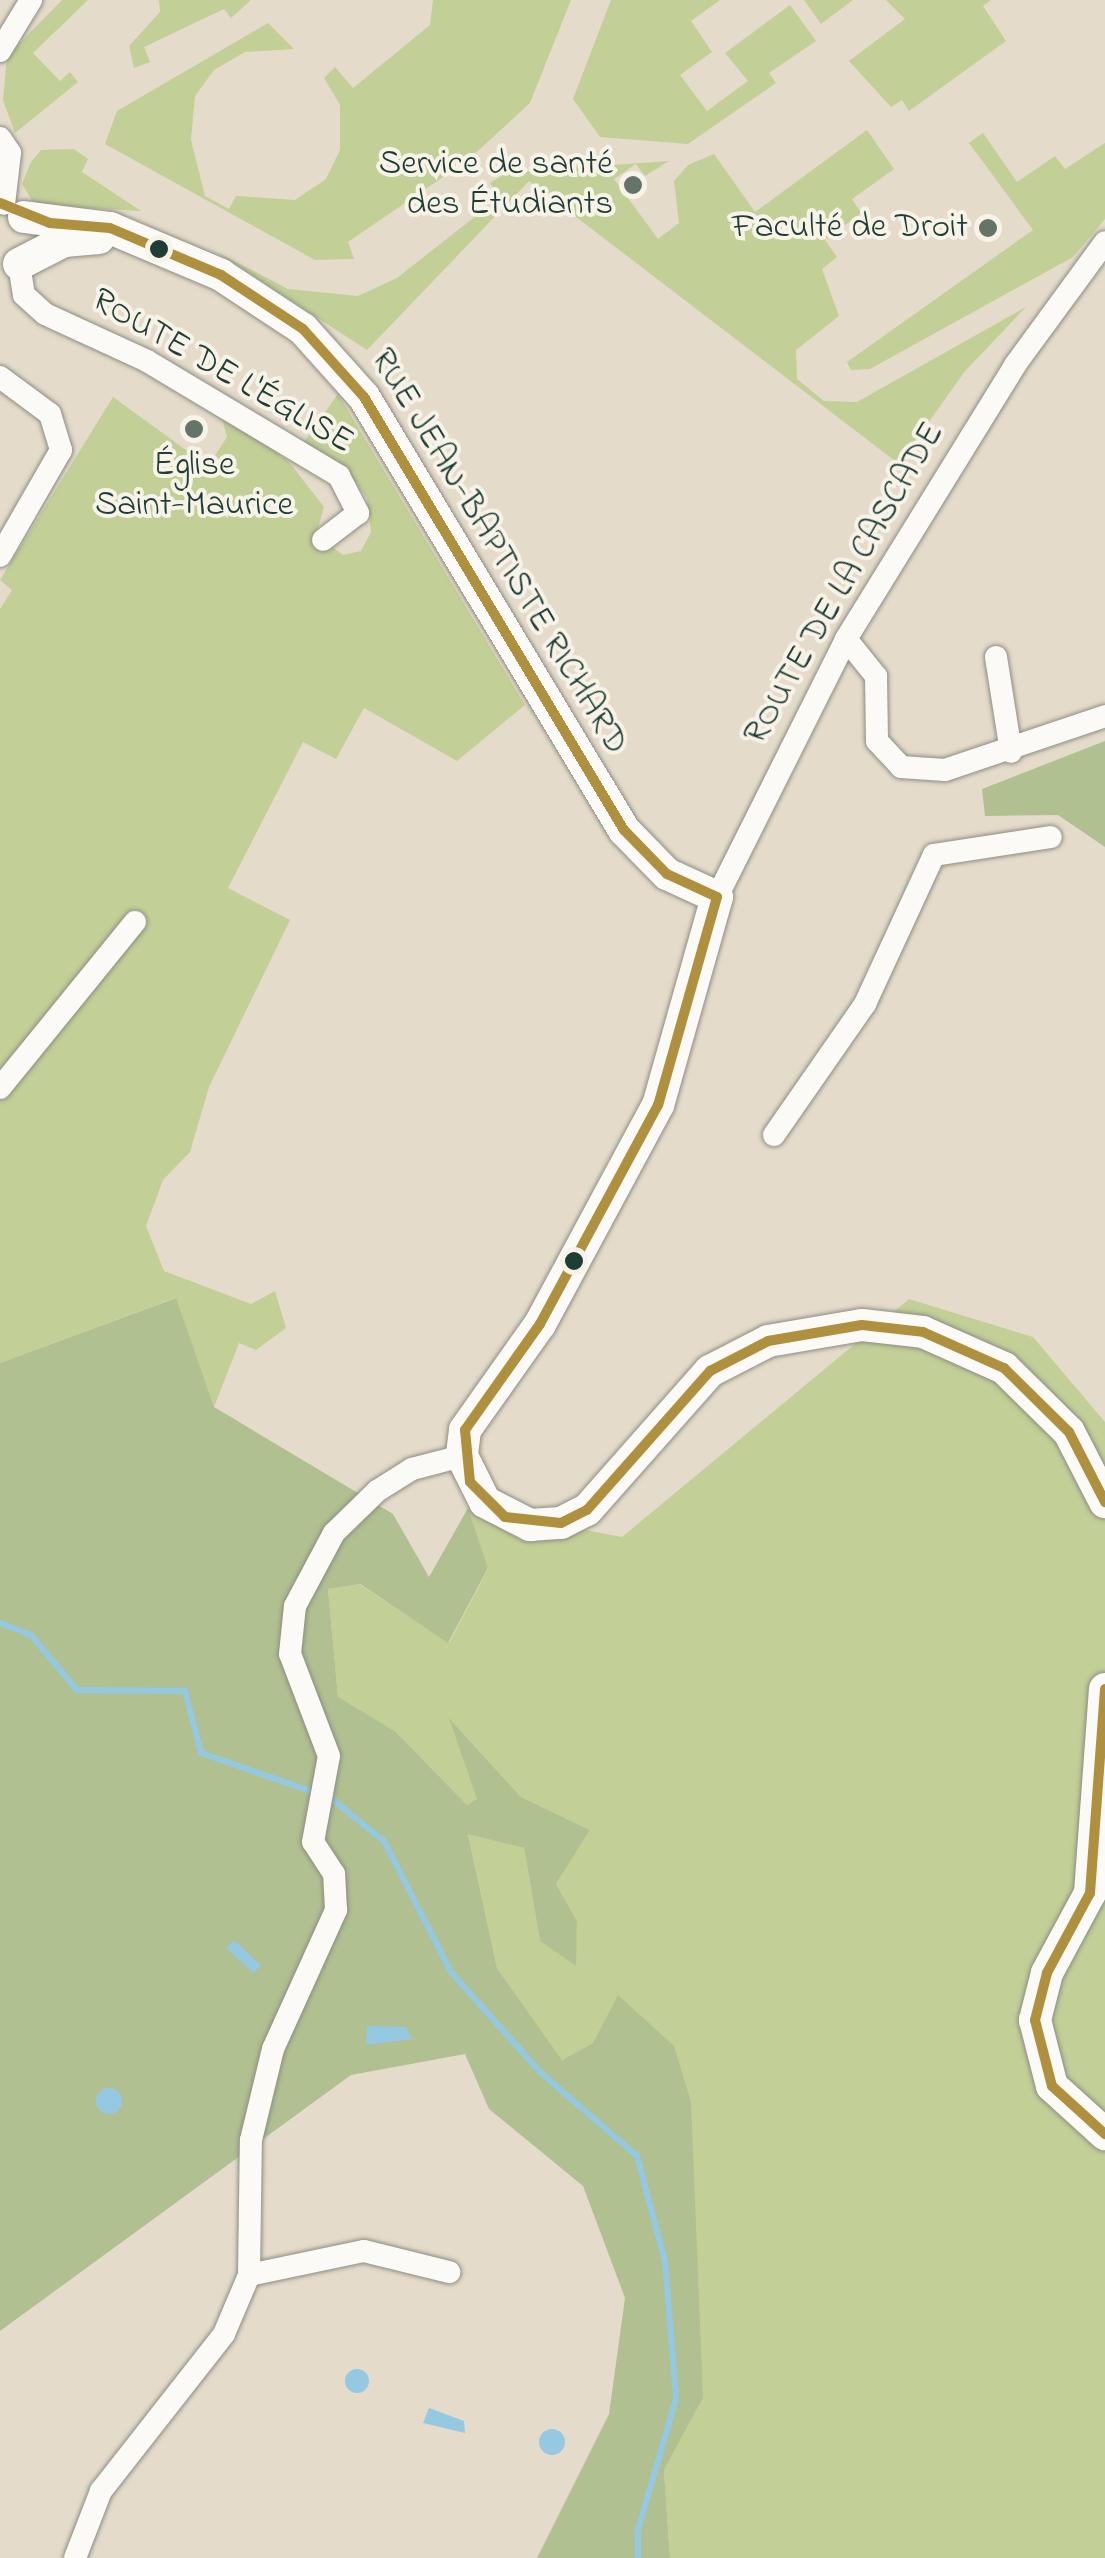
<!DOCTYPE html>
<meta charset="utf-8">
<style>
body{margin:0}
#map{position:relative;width:1105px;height:2558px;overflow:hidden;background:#e5dbca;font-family:"Indie Flower",sans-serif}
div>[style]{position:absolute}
.green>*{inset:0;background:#c2cf97}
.forest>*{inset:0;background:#b0c090}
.water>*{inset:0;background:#95c9e2;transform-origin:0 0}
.round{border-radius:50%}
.stream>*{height:6px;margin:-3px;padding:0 3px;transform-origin:3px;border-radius:3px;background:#95c9e2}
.roads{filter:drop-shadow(0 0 2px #8d8d83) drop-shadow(0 0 2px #8d8d83)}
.street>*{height:22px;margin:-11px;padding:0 11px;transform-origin:11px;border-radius:11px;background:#fbfaf7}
.secondary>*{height:32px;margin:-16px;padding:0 16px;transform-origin:16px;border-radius:16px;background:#fbfaf7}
.bus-1>*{height:10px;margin:-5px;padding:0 5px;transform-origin:5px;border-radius:5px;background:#ae903e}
.dots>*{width:28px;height:28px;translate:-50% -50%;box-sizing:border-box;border:5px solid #f7f3e8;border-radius:50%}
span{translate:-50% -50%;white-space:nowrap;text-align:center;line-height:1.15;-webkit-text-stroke:8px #f7f3e8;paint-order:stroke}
.poi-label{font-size:35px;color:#1f3d34}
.right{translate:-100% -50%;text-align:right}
.street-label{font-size:35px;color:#1f3d34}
</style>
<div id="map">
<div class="green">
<div style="clip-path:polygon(62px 0,88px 0,33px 53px,60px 81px,70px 72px,78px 82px,15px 133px,3px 100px,7px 56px)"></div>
<div style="clip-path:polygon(159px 0,251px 0,231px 18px,224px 9px,144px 47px,150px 62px,134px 68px,129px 46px,160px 12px)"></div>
<div style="clip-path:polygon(433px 0,571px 0,530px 103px,468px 160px,348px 242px,354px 259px,315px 260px,105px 144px,117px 111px,268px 23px,294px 49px,245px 52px,214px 70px,195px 96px,191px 140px,205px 196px,229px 209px,236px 196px,295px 200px,326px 179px,340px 150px,340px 105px,324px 78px,335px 67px,353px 88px,430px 25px)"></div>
<div style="clip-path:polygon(611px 0,720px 0,691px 21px,712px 52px,680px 75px,707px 111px,748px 81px,725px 53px,790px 5px,816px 41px,769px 73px,776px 83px,688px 144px,600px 137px,573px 99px)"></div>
<div style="clip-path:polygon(804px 0,853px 0,821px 24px)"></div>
<div style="clip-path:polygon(886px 0,991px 0,983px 6px,1006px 41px,909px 111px,902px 100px,891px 107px,849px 61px,905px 19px)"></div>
<div style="clip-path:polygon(867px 130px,894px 169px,852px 199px,861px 213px,825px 240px,837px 257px,822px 269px,839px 316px,796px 350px,797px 379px,824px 401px,857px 402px,1026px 307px,965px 371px,899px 464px,529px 181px,367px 350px,215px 251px,288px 289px,358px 296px,397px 278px,500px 197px,490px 183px,506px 173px,669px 161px,645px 176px,636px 164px,614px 179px,658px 239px,679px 223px,674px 181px,688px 165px,714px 154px,755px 212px)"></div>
<div style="clip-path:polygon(983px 133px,1017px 182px,1055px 156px,1065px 169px,1105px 143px,1105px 219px,1073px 257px,870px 369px,851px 370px,847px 362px,1033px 230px,969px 143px)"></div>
<div style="clip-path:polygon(74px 149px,88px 159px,82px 172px,141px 211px,35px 205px,22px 184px,31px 162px,41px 150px)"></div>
<div style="clip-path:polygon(338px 394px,525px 705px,457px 761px,364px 708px,336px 759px,303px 742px,228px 888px,290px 920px,209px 1087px,190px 1152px,163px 1180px,146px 1226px,164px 1271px,251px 1304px,275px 1291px,286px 1328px,256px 1350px,239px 1343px,214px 1407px,175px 1298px,0 1363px,0 609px,12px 590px,0 580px,113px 397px,208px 466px,227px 437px,220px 411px,289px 462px,324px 507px,316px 535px,343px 555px,361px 551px,371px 532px,367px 498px,348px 472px,299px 449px)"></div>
<div style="clip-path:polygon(909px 1299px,1033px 1337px,1105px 1422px,1105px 2558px,670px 2558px,664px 2470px,703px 2398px,593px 2043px,562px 2060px,497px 1968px,468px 1833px,524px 1848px,540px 1941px,575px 1965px,577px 1921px,556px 1884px,590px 1830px,521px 1797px,451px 1720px,478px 1800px,467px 1805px,396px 1732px,338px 1698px,328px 1589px,359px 1584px,449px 1643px,488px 1569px,468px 1508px,622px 1537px)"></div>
</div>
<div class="forest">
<div style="clip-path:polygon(1105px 741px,1105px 847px,1058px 815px,985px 816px,982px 789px)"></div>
<div style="clip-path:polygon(176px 1298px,214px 1407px,393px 1514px,429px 1577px,468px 1508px,488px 1568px,448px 1643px,360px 1584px,328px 1589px,338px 1697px,396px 1732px,467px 1805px,477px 1799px,449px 1718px,521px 1797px,590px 1830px,556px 1884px,577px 1921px,576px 1966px,540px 1941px,524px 1848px,468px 1834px,497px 1968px,562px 2060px,593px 2043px,618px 1995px,674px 2046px,691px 2102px,703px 2398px,664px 2470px,670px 2558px,537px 2558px,609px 2414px,625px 2298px,583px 2186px,489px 2109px,465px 2054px,351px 2075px,0 2331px,0 1363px)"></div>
</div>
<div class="water">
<div style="left:234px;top:1940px;width:37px;height:11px;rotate:43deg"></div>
<div style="clip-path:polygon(367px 2026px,406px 2027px,412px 2039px,366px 2045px)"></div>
<div class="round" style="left:96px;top:2088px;width:26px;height:26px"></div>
<div class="round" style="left:345px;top:2369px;width:24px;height:24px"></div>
<div style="clip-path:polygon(429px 2408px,464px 2421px,465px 2433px,423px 2423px)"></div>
<div class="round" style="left:539px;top:2429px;width:26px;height:26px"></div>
</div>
<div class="stream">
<div style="left:0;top:1623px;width:33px;rotate:21deg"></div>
<div style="left:31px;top:1635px;width:72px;rotate:50.1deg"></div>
<div style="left:77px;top:1690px;width:108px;rotate:0.5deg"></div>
<div style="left:185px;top:1691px;width:64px;rotate:75.5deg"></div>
<div style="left:201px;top:1753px;width:122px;rotate:19.2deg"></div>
<div style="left:328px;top:1796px;width:72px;rotate:38.8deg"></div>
<div style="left:384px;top:1841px;width:147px;rotate:62.9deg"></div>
<div style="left:451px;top:1972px;width:134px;rotate:48.3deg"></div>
<div style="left:540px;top:2072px;width:128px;rotate:40.9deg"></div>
<div style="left:637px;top:2156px;width:109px;rotate:75.1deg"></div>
<div style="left:665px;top:2261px;width:138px;rotate:85.4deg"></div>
<div style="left:676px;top:2399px;width:136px;rotate:106.2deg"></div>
<div style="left:638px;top:2530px;width:28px;rotate:90deg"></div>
</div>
<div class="roads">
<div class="street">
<div style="left:0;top:51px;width:60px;rotate:-58.7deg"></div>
<div style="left:0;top:138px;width:18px;rotate:56deg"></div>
<div style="left:10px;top:153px;width:51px;rotate:96.7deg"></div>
<div style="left:19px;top:264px;width:31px;rotate:81deg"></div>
<div style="left:24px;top:295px;width:28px;rotate:42deg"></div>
<div style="left:45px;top:314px;width:112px;rotate:24.7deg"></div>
<div style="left:147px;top:361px;width:224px;rotate:30.9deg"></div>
<div style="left:339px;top:476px;width:42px;rotate:62.8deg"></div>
<div style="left:358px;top:513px;width:44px;rotate:142.4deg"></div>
<div style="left:0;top:377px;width:62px;rotate:36.5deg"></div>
<div style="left:50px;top:414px;width:38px;rotate:73deg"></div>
<div style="left:61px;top:450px;width:122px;rotate:119.9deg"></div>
<div style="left:846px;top:639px;width:48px;rotate:51deg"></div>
<div style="left:876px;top:676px;width:65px;rotate:89.1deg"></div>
<div style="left:877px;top:741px;width:35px;rotate:47deg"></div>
<div style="left:901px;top:767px;width:44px;rotate:3.9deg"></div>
<div style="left:945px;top:770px;width:169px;rotate:-18.6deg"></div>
<div style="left:996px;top:657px;width:96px;rotate:81deg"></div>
<div style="left:717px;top:897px;width:288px;rotate:-63.4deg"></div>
<div style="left:846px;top:639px;width:322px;rotate:-58.3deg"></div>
<div style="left:1015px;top:365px;width:152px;rotate:-53.8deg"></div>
<div style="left:0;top:1088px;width:214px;rotate:-50.9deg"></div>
<div style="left:774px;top:1135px;width:160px;rotate:-55.2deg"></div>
<div style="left:865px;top:1004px;width:164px;rotate:-65.2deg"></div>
<div style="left:934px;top:855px;width:118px;rotate:-8.7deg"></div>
<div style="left:249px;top:2275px;width:117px;rotate:-11.8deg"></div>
<div style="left:364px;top:2251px;width:88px;rotate:13.9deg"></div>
<div style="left:75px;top:2558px;width:72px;rotate:-68.8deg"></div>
<div style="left:101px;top:2491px;width:199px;rotate:-51.9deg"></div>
<div style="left:224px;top:2334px;width:64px;rotate:-67deg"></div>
<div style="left:249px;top:2275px;width:135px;rotate:-89.2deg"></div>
<div style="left:251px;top:2140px;width:94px;rotate:-76.4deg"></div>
<div style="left:273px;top:2049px;width:153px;rotate:-65.6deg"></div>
<div style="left:336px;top:1910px;width:36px;rotate:-93deg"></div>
<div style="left:334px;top:1874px;width:38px;rotate:-123deg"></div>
<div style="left:313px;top:1842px;width:87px;rotate:-79.5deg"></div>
<div style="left:329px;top:1756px;width:109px;rotate:-110.9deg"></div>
<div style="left:290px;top:1654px;width:48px;rotate:-84.1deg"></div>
<div style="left:295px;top:1606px;width:83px;rotate:-61.9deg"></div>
<div style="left:334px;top:1533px;width:60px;rotate:-44.3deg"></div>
<div style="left:377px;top:1491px;width:41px;rotate:-32.2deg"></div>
<div style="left:412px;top:1469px;width:52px;rotate:-14.6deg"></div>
</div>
<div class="secondary">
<div style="left:24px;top:217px;width:87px;rotate:7.3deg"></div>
<div style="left:110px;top:228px;width:121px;rotate:22.9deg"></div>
<div style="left:221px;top:275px;width:98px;rotate:33.4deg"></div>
<div style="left:303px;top:329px;width:91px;rotate:48.1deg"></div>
<div style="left:364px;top:397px;width:505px;rotate:59.02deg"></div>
<div style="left:624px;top:830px;width:62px;rotate:45.7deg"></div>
<div style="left:667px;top:874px;width:55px;rotate:24.7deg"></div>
<div style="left:717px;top:897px;width:216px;rotate:105.8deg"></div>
<div style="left:658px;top:1105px;width:249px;rotate:118.3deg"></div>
<div style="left:540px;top:1324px;width:130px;rotate:125.3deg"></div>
<div style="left:465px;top:1430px;width:26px;rotate:97deg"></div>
<div style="left:462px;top:1456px;width:51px;rotate:63.4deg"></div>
<div style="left:485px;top:1502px;width:51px;rotate:27.1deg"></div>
<div style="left:530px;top:1525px;width:31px;rotate:-4deg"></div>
<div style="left:561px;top:1523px;width:29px;rotate:-27deg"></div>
<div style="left:587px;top:1510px;width:186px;rotate:-48.5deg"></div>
<div style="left:710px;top:1371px;width:65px;rotate:-27.3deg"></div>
<div style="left:768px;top:1341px;width:95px;rotate:-9.7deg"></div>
<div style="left:862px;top:1325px;width:61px;rotate:6.5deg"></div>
<div style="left:923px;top:1332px;width:89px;rotate:24deg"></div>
<div style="left:1004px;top:1368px;width:91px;rotate:44.6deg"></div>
<div style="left:1069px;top:1432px;width:79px;rotate:62.8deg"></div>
<div style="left:19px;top:264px;width:51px;rotate:-27.1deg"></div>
<div style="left:64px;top:241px;width:35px;rotate:-5deg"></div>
<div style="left:1105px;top:1689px;width:205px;rotate:94.2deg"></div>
<div style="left:1090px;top:1893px;width:91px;rotate:118.3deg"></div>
<div style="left:1047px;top:1973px;width:49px;rotate:104.3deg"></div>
<div style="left:1035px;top:2020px;width:68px;rotate:75.6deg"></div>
<div style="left:1052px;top:2086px;width:72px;rotate:42.2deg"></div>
</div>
</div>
<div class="bus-1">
<div style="left:0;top:203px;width:54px;rotate:21.8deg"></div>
<div style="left:50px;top:223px;width:60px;rotate:4.8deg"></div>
<div style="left:110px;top:228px;width:121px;rotate:22.9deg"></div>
<div style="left:221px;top:275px;width:98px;rotate:33.4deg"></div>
<div style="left:303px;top:329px;width:91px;rotate:48.1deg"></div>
<div style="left:364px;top:397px;width:505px;rotate:59.02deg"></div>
<div style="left:624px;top:830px;width:62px;rotate:45.7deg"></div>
<div style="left:667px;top:874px;width:55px;rotate:24.7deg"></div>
<div style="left:717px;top:897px;width:216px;rotate:105.8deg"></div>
<div style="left:658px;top:1105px;width:249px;rotate:118.3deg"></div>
<div style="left:540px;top:1324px;width:130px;rotate:125.3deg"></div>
<div style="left:465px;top:1430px;width:52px;rotate:84.5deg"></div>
<div style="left:470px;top:1482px;width:49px;rotate:45deg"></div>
<div style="left:505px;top:1517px;width:56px;rotate:6.1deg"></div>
<div style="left:561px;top:1523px;width:29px;rotate:-27deg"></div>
<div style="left:587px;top:1510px;width:186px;rotate:-48.5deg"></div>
<div style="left:710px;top:1371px;width:65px;rotate:-27.3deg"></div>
<div style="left:768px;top:1341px;width:95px;rotate:-9.7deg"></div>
<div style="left:862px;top:1325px;width:61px;rotate:6.5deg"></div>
<div style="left:923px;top:1332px;width:89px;rotate:24deg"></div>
<div style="left:1004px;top:1368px;width:91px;rotate:44.6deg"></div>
<div style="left:1069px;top:1432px;width:79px;rotate:62.8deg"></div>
<div style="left:1105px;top:1689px;width:205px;rotate:94.2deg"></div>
<div style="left:1090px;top:1893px;width:91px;rotate:118.3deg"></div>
<div style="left:1047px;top:1973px;width:49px;rotate:104.3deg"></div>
<div style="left:1035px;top:2020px;width:68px;rotate:75.6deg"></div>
<div style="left:1052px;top:2086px;width:72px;rotate:42.2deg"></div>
</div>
<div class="dots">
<div style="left:633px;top:185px;background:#647468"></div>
<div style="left:988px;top:228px;background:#647468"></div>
<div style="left:159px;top:249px;background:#1f3d34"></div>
<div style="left:194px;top:429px;background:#647468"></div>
<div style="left:574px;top:1261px;background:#1f3d34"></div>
</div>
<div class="poi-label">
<span class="right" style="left:613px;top:185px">Service de santé<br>des Étudiants</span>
<span class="right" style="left:968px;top:228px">Faculté de Droit</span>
<span style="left:194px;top:486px">Église<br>Saint-Maurice</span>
</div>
<div class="street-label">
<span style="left:222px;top:372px;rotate:30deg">ROUTE DE L'ÉGLISE</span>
<span style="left:498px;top:552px;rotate:59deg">RUE JEAN-BAPTISTE RICHARD</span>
<span style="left:845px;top:584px;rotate:-60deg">ROUTE DE LA CASCADE</span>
</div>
</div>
